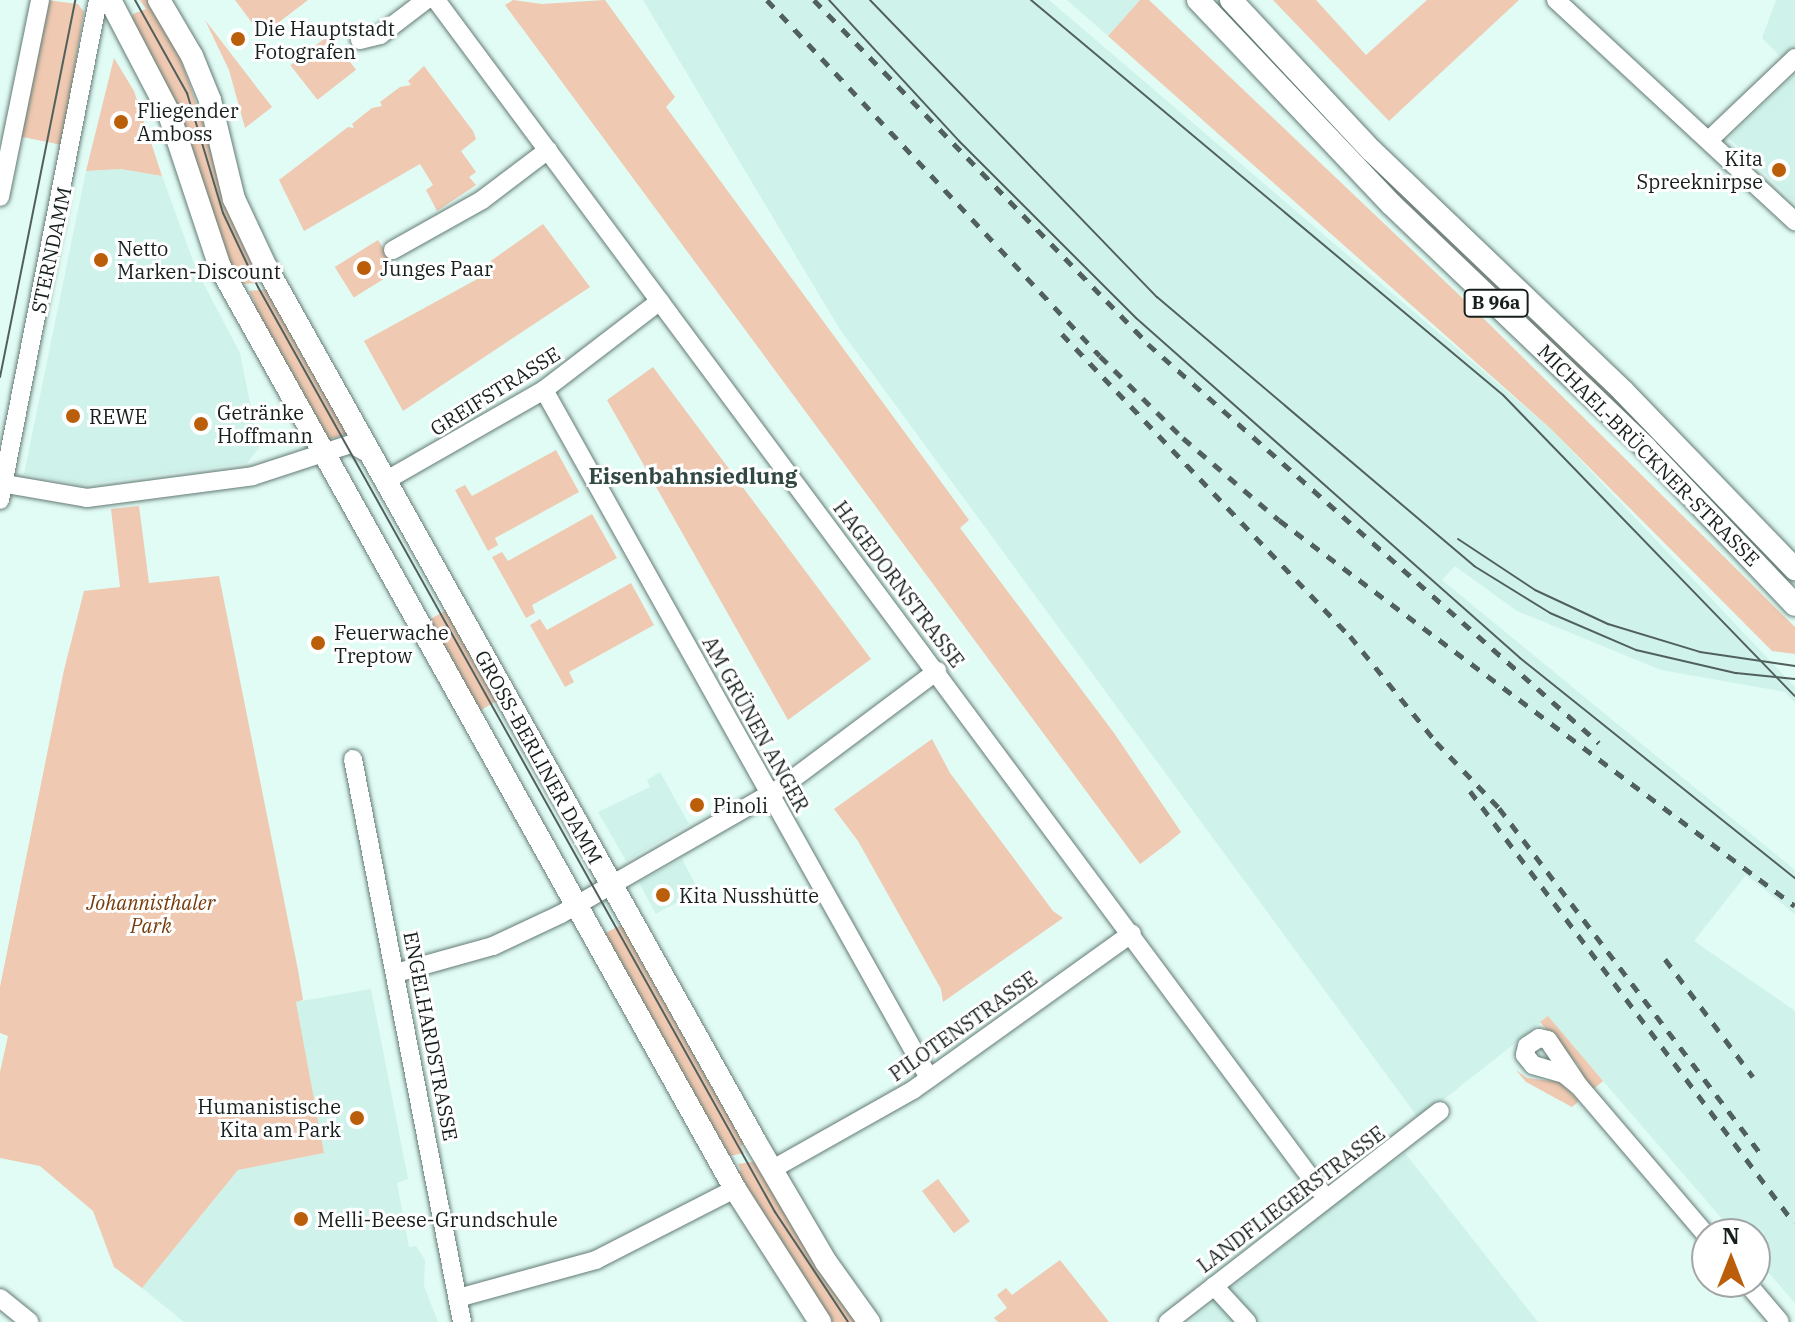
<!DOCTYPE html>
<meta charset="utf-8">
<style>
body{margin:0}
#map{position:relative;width:1795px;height:1322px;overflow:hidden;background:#e1fbf5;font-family:"IBM Plex Serif",serif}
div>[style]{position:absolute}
.built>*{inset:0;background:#cff3ea;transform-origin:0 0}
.green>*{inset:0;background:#efc9b1;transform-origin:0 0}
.roads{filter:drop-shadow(0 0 2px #647b75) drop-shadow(0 0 2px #647b75)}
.minor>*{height:18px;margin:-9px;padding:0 9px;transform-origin:9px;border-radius:9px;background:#fff}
.major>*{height:22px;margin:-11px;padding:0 11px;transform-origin:11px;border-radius:11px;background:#fff}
.tram>*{height:2px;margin:-1px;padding:0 1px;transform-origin:1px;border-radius:1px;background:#52605d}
.rail>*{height:5px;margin-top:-2.5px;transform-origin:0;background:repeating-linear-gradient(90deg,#52605d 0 10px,transparent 0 20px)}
.dots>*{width:22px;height:22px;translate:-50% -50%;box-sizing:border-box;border:4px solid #fff;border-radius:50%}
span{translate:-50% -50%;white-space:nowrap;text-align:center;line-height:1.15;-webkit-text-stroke:6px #fff;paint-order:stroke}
.shield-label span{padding:2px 6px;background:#fff;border:2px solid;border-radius:6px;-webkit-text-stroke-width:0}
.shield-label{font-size:18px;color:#161f1d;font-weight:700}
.poi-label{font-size:20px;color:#161f1d}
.left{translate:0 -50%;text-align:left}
.right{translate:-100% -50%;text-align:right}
.street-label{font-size:20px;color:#161f1d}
.park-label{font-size:20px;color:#773c0d;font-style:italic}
.neighbourhood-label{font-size:22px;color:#324843;font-weight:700}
.north{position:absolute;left:1691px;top:1218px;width:80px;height:80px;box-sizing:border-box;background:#fff;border:2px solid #a2a5a5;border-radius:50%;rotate:0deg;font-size:22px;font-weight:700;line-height:32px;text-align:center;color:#161f1d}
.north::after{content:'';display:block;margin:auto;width:28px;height:36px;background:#ba5e09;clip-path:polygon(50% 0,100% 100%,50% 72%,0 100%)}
</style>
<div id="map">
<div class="built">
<div style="clip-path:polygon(643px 0,1049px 0,1551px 429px,1795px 687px,1795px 703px,1785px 692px,1661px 670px,1517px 611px,1455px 566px,1442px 580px,1795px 870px,1795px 914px,1746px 875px,1694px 941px,1795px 1011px,1795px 1303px,1755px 1257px,1755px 1234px,1735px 1234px,1548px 1017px,1419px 1119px,839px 328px)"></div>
<div style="clip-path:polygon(1067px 0,1140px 0,1108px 36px)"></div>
<div style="clip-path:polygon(1776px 0,1795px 0,1795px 50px,1784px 60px,1762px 38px)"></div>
<div style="clip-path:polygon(1795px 74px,1795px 203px,1729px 138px)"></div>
<div style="clip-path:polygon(121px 169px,162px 176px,196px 269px,240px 353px,259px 448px,247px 463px,82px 485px,24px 474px,86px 171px)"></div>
<div style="clip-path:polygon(660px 772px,689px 824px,626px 861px,598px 812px,650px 787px,647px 780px)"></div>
<div style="left:682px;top:859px;width:36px;height:49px;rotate:62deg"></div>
<div style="clip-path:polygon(371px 989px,408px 1179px,397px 1183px,409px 1247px,416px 1246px,425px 1260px,424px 1286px,438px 1322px,184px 1322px,142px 1288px,238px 1170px,323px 1153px,296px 1002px)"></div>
<div style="clip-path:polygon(1405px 1153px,1538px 1322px,1189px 1322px,1337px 1202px)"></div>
</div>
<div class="green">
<div style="clip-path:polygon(46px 0,78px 4px,84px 12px,62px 145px,18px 136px)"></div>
<div style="clip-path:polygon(140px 0,148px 0,179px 54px,259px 283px,237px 284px,130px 22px,133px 14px,146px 9px)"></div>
<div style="clip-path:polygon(235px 0,308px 0,266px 32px,261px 25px,256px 28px)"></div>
<div style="clip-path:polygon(513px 0,542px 4px,605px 0,675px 97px,666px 107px,969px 520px,960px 528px,1114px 733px,1181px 832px,1168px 843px,1140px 864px,505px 5px)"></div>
<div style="clip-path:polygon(1140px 0,1149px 0,1475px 310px,1795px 627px,1795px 654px,1772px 651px,1551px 429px,1108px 36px)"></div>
<div style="clip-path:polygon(1273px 0,1316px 0,1366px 55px,1427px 0,1519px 0,1389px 121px)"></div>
<div style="clip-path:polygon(205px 20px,272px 107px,245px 128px,229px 70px)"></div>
<div style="left:329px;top:35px;width:44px;height:49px;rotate:52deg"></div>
<div style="clip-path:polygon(114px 58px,134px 91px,162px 176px,121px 169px,86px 171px)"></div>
<div style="clip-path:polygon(424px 66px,473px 131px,476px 139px,461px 151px,476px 172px,469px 177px,476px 185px,437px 211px,426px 190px,433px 185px,420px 164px,304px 231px,279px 180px,348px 127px,354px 128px,352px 124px,372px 108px,382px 106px,380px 102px,400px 87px,411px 85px,408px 81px)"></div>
<div style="clip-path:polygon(1307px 95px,1564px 345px,1674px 458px,1647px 438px,1300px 101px)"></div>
<div style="clip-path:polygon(543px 224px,590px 287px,403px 411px,364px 341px,481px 277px,478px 270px)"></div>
<div style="left:378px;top:240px;width:36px;height:51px;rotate:58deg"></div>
<div style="clip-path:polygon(270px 289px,349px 433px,325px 441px,249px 306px,255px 303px,249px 291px)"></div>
<div style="clip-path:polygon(653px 367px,871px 659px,788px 720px,607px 400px)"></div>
<div style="clip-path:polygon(556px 450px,579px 492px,495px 538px,498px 545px,488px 551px,455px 490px,465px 485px,472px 496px)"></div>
<div style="clip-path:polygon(139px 506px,149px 583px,219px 576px,298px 970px,303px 1000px,296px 1002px,324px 1153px,238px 1170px,142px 1288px,114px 1267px,93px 1211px,40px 1166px,0 1158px,0 1072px,8px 1036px,0 1033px,0 987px,64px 670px,84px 591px,120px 587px,111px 509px)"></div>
<div style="clip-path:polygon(592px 514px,617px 558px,532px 605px,535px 613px,526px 618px,492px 557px,502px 552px,508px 561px)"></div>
<div style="clip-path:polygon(631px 583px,654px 625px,569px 672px,574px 682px,565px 687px,530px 625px,540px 619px,547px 630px)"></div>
<div style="left:448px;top:609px;width:104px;height:26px;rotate:60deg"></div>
<div style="clip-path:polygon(932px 739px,950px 773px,1053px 911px,1063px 918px,943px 1002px,941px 989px,858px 841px,834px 809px)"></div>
<div style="clip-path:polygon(625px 923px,747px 1142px,741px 1146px,744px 1153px,725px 1157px,601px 935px)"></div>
<div style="clip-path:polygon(1548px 1016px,1603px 1081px,1590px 1092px,1578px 1065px,1540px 1022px)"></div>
<div style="clip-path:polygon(1516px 1070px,1527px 1078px,1560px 1082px,1579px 1101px,1572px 1107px,1526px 1082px)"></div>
<div style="clip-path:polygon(758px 1161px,860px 1322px,829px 1322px,734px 1174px,741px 1170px,738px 1164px)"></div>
<div style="left:938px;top:1179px;width:53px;height:20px;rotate:53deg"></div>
<div style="clip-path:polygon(1060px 1260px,1109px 1322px,998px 1322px,994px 1318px,1007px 1308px,997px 1295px,1006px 1288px,1012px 1295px)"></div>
</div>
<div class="roads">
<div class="minor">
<div style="left:436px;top:0;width:1491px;rotate:53.4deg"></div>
<div style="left:1556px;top:0;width:326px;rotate:42.8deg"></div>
<div style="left:360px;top:40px;width:21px;rotate:-14deg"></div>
<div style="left:380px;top:35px;width:58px;rotate:-37.3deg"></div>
<div style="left:1709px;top:140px;width:119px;rotate:-43.6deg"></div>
<div style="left:0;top:197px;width:201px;rotate:-78.5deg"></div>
<div style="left:393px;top:250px;width:102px;rotate:-29.3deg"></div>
<div style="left:482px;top:200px;width:83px;rotate:-37.1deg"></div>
<div style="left:544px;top:390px;width:788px;rotate:60.77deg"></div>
<div style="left:385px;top:481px;width:183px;rotate:-29.8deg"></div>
<div style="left:544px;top:390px;width:146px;rotate:-37.5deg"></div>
<div style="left:0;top:483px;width:88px;rotate:9.8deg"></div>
<div style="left:87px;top:498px;width:167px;rotate:-7.5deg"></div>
<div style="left:253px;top:476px;width:103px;rotate:-18.1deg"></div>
<div style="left:351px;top:444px;width:23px;rotate:29deg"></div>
<div style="left:0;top:500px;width:510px;rotate:-78.91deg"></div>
<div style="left:353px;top:759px;width:573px;rotate:79.04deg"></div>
<div style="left:396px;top:973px;width:101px;rotate:-15.6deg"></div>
<div style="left:493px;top:946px;width:75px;rotate:-25.2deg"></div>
<div style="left:561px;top:914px;width:255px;rotate:-29.9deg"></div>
<div style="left:782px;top:787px;width:194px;rotate:-36.8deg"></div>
<div style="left:1579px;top:1086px;width:55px;rotate:-124deg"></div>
<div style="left:1548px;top:1040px;width:9px;rotate:-167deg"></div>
<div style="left:1539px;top:1038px;width:14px;rotate:146deg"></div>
<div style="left:1527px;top:1046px;width:9px;rotate:103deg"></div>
<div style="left:1525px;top:1055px;width:13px;rotate:51deg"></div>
<div style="left:1533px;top:1065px;width:32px;rotate:16deg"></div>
<div style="left:1564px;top:1074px;width:19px;rotate:39deg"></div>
<div style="left:1579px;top:1086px;width:197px;rotate:49.5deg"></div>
<div style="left:771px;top:1170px;width:163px;rotate:-29.4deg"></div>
<div style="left:913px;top:1090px;width:269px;rotate:-35.6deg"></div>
<div style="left:1746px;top:1282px;width:52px;rotate:49.6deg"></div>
<div style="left:1214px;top:1286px;width:49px;rotate:47.5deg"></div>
<div style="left:0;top:1298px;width:38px;rotate:39deg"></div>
<div style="left:458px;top:1298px;width:143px;rotate:-15.4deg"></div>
<div style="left:596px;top:1260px;width:156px;rotate:-27.1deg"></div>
<div style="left:1168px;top:1322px;width:344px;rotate:-37.8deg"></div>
</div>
<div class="major">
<div style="left:110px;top:0;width:125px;rotate:62.4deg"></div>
<div style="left:168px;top:111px;width:164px;rotate:71.6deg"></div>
<div style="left:220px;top:267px;width:1056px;rotate:60.81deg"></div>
<div style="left:735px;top:1189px;width:158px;rotate:57.4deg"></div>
<div style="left:159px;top:0;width:65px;rotate:59.5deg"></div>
<div style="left:192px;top:56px;width:48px;rotate:67.8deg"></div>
<div style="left:210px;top:100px;width:102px;rotate:76.4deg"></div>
<div style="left:234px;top:199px;width:75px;rotate:64.8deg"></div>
<div style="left:266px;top:267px;width:1001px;rotate:60.77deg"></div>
<div style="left:755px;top:1141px;width:140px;rotate:59.6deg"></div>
<div style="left:826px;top:1262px;width:74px;rotate:54.4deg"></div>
<div style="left:1198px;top:0;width:281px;rotate:46.6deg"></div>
<div style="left:1391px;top:204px;width:353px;rotate:43.7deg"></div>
<div style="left:1646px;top:448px;width:216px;rotate:46.5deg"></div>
<div style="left:1231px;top:0;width:205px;rotate:47deg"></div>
<div style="left:1371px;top:150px;width:349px;rotate:43.7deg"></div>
<div style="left:1623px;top:391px;width:248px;rotate:46deg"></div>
</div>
</div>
<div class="tram">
<div style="left:135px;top:0;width:107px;rotate:60.8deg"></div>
<div style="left:187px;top:93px;width:125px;rotate:73.3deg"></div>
<div style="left:223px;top:213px;width:82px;rotate:64.7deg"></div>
<div style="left:258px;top:287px;width:1060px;rotate:60.8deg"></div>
<div style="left:775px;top:1212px;width:132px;rotate:56.4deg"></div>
<div style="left:829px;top:0;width:192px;rotate:47.3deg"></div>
<div style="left:959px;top:141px;width:250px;rotate:45deg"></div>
<div style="left:1136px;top:318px;width:513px;rotate:41.52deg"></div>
<div style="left:1520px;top:658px;width:352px;rotate:38.7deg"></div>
<div style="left:870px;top:0;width:413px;rotate:46deg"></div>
<div style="left:1157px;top:297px;width:416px;rotate:40.3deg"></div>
<div style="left:1474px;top:566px;width:89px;rotate:31.7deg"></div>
<div style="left:1550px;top:613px;width:94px;rotate:23.3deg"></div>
<div style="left:1636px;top:650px;width:103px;rotate:13deg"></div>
<div style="left:1736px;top:673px;width:59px;rotate:5.8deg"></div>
<div style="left:1031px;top:0;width:615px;rotate:39.92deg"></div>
<div style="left:1503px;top:395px;width:419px;rotate:45.9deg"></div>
<div style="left:0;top:377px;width:384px;rotate:-78.7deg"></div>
<div style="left:1458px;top:539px;width:92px;rotate:33.5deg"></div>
<div style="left:1535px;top:590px;width:81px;rotate:25deg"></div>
<div style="left:1608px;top:624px;width:96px;rotate:16.9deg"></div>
<div style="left:1700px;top:652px;width:96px;rotate:8.4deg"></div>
</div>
<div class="rail">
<div style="left:767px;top:0;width:487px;rotate:46.9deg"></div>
<div style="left:1100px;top:356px;width:117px;rotate:44.7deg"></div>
<div style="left:1183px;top:438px;width:126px;rotate:40.5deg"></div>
<div style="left:1279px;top:520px;width:644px;rotate:36.8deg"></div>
<div style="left:814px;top:0;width:479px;rotate:45.8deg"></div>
<div style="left:1148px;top:344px;width:602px;rotate:41.5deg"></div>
<div style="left:1062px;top:334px;width:417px;rotate:46.4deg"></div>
<div style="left:1350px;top:636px;width:136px;rotate:50.9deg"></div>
<div style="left:1436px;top:742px;width:91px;rotate:46.3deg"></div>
<div style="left:1499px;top:808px;width:433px;rotate:52.9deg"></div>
<div style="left:1470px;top:791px;width:540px;rotate:53.13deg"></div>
<div style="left:1665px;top:959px;width:147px;rotate:53.3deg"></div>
</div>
<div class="dots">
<div style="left:238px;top:39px;background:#ba5e09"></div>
<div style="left:121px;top:122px;background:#ba5e09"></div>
<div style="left:1779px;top:170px;background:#ba5e09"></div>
<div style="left:101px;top:260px;background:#ba5e09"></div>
<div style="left:364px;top:268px;background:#ba5e09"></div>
<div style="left:73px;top:416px;background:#ba5e09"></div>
<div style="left:201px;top:424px;background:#ba5e09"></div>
<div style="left:318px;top:643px;background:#ba5e09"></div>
<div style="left:697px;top:805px;background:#ba5e09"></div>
<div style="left:663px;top:895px;background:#ba5e09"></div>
<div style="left:357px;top:1118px;background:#ba5e09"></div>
<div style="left:301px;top:1219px;background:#ba5e09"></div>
</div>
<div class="shield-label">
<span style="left:1496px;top:303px">B 96a</span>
</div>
<div class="poi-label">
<span class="left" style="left:254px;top:40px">Die Hauptstadt<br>Fotografen</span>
<span class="left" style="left:137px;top:122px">Fliegender<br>Amboss</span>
<span class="right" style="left:1763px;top:170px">Kita<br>Spreeknirpse</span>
<span class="left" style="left:117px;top:260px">Netto<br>Marken-Discount</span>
<span class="left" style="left:380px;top:268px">Junges Paar</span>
<span class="left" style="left:217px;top:424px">Getränke<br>Hoffmann</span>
<span class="left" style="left:89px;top:416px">REWE</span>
<span class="left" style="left:334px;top:644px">Feuerwache<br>Treptow</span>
<span class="left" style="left:713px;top:805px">Pinoli</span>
<span class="left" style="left:679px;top:895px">Kita Nusshütte</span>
<span class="right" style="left:341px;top:1118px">Humanistische<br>Kita am Park</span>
<span class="left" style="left:317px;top:1219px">Melli-Beese-Grundschule</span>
</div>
<div class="street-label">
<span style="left:51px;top:250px;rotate:-78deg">STERNDAMM</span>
<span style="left:495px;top:391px;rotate:-32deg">GREIFSTRASSE</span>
<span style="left:1649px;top:455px;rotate:45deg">MICHAEL-BRÜCKNER-STRASSE</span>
<span style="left:899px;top:584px;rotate:53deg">HAGEDORNSTRASSE</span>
<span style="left:756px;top:724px;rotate:61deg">AM GRÜNEN ANGER</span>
<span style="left:539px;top:757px;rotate:61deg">GROSS-BERLINER DAMM</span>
<span style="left:963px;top:1026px;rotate:-35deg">PILOTENSTRASSE</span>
<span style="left:431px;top:1036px;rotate:79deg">ENGELHARDSTRASSE</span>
<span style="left:1291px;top:1199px;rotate:-37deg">LANDFLIEGERSTRASSE</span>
</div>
<div class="park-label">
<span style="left:151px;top:914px">Johannisthaler<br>Park</span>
</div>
<div class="neighbourhood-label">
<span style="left:693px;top:476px">Eisenbahnsiedlung</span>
</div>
<div class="north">N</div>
</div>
